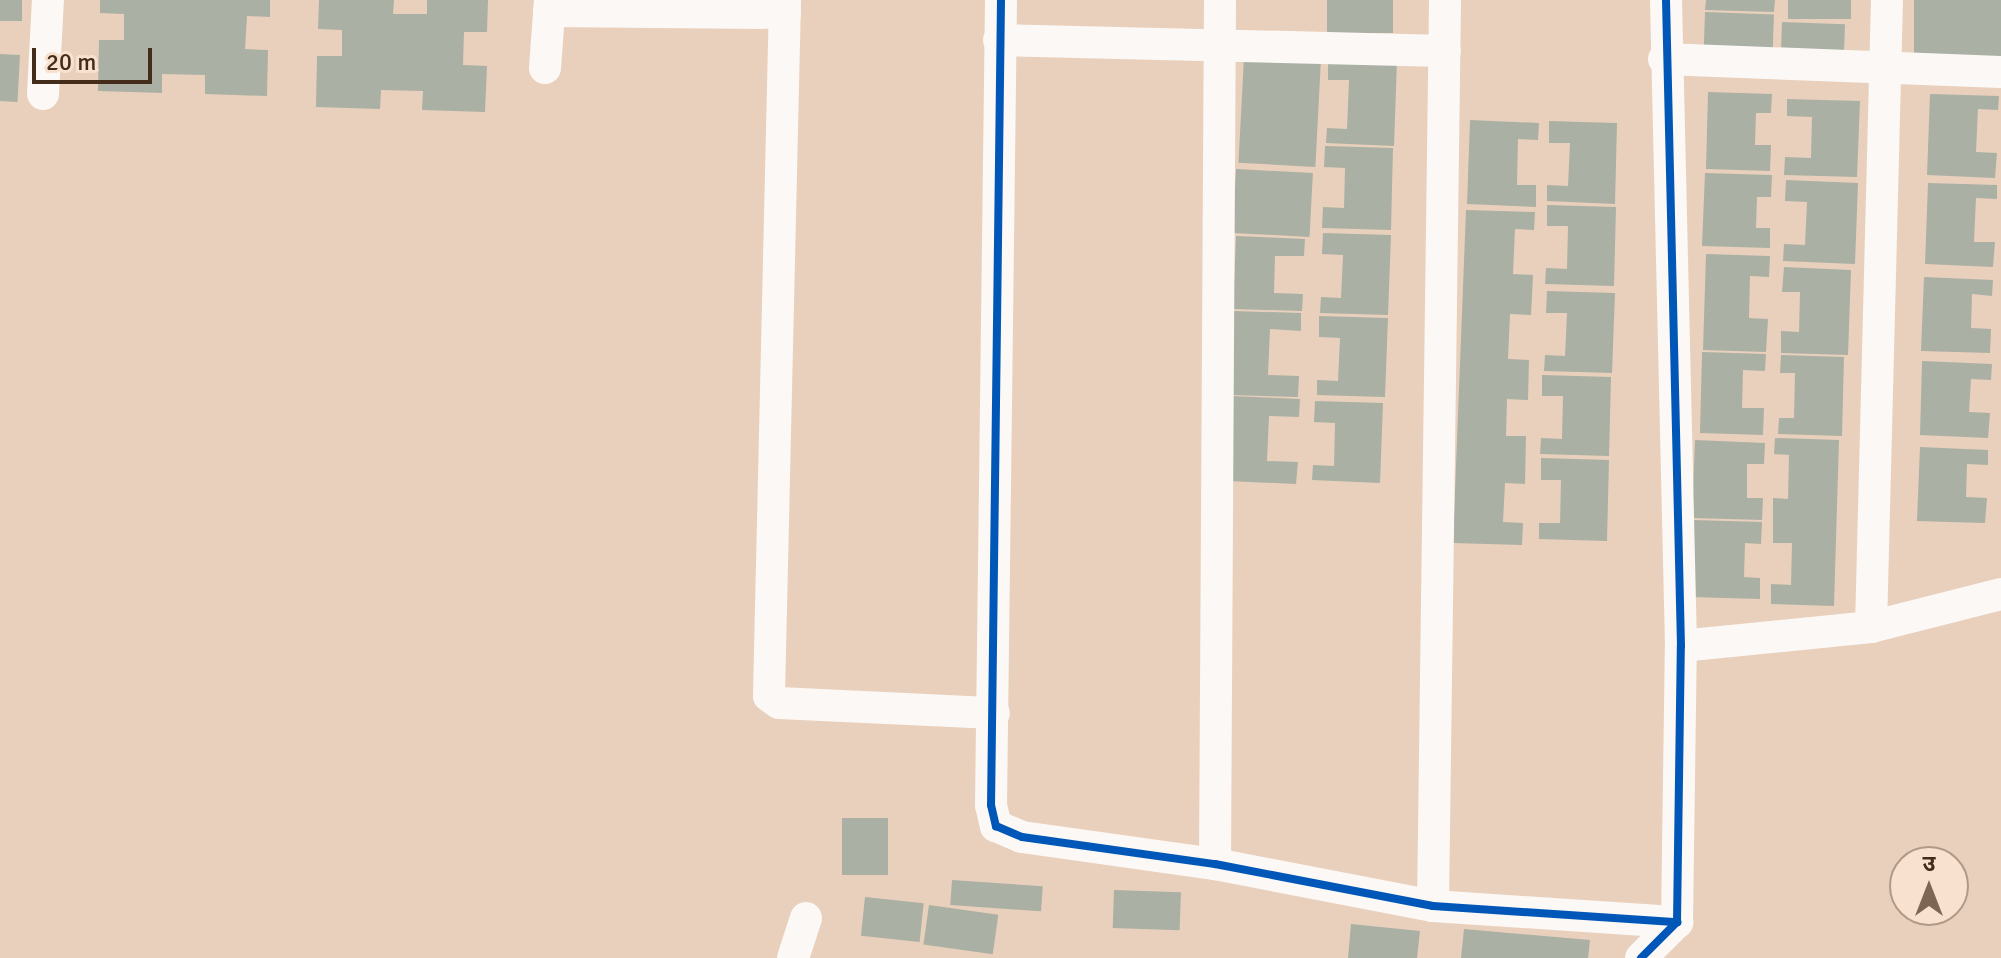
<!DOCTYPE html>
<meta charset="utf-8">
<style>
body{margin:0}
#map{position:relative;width:2001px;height:958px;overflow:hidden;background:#e9d0bc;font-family:Signika,"Noto Sans Devanagari",sans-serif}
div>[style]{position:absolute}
.building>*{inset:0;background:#aab0a4;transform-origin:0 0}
.street>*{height:32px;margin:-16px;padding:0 16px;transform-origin:16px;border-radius:16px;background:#fcf8f5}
.cycleway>*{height:8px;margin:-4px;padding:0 4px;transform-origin:4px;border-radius:4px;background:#0057b8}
span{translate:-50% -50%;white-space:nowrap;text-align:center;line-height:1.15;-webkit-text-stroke:6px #f8e1ce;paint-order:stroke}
.north{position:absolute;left:1889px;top:846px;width:80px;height:80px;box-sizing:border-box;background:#f8e1ce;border:2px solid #b09986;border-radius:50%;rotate:0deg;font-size:22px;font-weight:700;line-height:32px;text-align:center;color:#432d1a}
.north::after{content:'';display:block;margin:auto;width:28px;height:36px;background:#7d6653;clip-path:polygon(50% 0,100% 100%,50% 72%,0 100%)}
.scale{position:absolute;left:32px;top:48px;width:120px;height:36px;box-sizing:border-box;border:4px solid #432d1a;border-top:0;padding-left:10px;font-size:24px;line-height:28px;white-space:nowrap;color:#432d1a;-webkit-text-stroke:6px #f8e1ce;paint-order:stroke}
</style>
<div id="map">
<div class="building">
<div style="left:0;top:0;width:22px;height:21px"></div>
<div style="clip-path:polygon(100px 0,270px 0,270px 17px,247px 16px,245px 49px,268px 50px,267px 96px,205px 94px,205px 75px,162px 74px,162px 93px,98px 91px,99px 40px,124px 40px,124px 14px,100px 13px)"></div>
<div style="clip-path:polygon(319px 0,394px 0,393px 14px,427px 14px,427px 0,488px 0,487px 32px,464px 32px,463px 65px,487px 66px,485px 112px,422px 110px,423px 91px,381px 90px,380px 109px,316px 107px,317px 56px,342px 56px,342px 30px,318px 29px)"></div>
<div style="left:1327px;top:0;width:66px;height:33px"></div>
<div style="clip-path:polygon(1706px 0,1775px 0,1774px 12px,1705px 10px)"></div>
<div style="left:1788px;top:0;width:63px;height:19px"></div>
<div style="left:1914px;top:0;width:87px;height:56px"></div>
<div style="left:1705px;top:12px;width:69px;height:36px;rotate:2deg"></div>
<div style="left:1782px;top:22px;width:63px;height:34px;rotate:2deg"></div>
<div style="left:0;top:54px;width:20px;height:47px;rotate:3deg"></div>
<div style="left:1244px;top:57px;width:77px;height:106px;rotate:3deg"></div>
<div style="clip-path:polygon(1328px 58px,1397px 60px,1394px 146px,1326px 143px,1327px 128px,1347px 129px,1349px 80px,1328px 80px)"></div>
<div style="clip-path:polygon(1708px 92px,1772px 94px,1771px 113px,1756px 113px,1755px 145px,1771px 145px,1770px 171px,1706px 169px)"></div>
<div style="clip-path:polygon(1930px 94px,1999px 96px,1998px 110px,1978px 109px,1976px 152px,1997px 153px,1995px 178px,1927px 175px)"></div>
<div style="clip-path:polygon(1787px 99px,1860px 101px,1857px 177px,1784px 175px,1785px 157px,1811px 158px,1812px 117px,1787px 116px)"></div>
<div style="clip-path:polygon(1470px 120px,1539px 123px,1538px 140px,1518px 139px,1517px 185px,1536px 185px,1536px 207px,1467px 204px)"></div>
<div style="clip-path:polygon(1549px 121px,1617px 123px,1615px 204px,1547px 201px,1547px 185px,1568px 186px,1570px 143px,1549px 143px)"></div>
<div style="clip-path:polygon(1325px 146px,1393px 148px,1391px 230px,1322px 228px,1323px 207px,1344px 208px,1345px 168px,1324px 167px)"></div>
<div style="left:1236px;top:169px;width:77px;height:64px;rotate:3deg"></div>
<div style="clip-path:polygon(1705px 173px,1772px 175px,1771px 197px,1757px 197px,1756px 228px,1770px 228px,1770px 248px,1702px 246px)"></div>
<div style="clip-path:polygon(1786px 180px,1858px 183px,1855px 264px,1783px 261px,1784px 244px,1805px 245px,1807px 202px,1785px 201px)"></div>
<div style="clip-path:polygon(1928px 183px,1997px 185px,1997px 199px,1976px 198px,1974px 242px,1995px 242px,1993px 267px,1925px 264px)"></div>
<div style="clip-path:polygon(1547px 205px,1616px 207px,1614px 286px,1545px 284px,1546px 268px,1567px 269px,1568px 226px,1547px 226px)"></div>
<div style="clip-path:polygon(1466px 210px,1535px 212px,1534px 230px,1515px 229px,1513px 274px,1533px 275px,1532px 296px,1531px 315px,1510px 314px,1508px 359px,1529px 360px,1528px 400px,1507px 399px,1506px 436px,1526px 436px,1525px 484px,1505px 483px,1503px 522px,1523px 523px,1522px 545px,1453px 543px)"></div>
<div style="clip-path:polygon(1323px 233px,1391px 235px,1388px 315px,1320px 313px,1321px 297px,1341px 298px,1343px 255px,1322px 254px)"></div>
<div style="clip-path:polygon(1236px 236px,1305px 239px,1304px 256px,1275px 256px,1274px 293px,1303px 294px,1302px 311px,1233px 309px)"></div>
<div style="clip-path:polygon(1706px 254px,1770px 256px,1769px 277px,1750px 276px,1749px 318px,1768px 319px,1766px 352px,1703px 350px)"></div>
<div style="clip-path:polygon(1784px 267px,1851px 270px,1848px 355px,1781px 353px,1781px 331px,1799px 332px,1800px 292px,1782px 292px)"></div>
<div style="clip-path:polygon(1924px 277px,1993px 280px,1992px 296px,1972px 294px,1971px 328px,1991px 329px,1990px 353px,1921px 351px)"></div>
<div style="clip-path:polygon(1547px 291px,1615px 293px,1612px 373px,1544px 371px,1545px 355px,1565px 356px,1567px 313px,1546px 313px)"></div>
<div style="clip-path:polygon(1233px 311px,1301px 313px,1301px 331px,1270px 329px,1268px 375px,1299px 376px,1298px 397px,1230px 395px)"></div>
<div style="clip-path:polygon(1319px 316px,1388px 318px,1385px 397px,1317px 395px,1317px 380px,1338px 381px,1340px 338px,1319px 337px)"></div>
<div style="clip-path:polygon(1702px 352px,1766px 354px,1765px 371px,1743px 370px,1742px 408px,1764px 408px,1763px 435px,1700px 433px)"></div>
<div style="clip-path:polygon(1781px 355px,1844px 357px,1842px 436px,1778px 434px,1779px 418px,1794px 418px,1795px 373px,1780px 373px)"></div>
<div style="clip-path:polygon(1922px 361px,1992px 364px,1991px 380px,1971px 379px,1969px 412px,1990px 413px,1988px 438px,1920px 435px)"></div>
<div style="clip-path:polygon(1542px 375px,1611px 377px,1609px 456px,1540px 454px,1541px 438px,1562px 439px,1563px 396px,1542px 396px)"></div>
<div style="clip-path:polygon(1231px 396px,1300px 399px,1299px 417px,1269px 416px,1267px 461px,1298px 462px,1296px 484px,1228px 481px)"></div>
<div style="clip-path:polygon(1315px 401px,1383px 403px,1380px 483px,1312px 480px,1313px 465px,1334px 466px,1335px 423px,1314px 422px)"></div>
<div style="clip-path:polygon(1775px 438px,1839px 440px,1834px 606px,1771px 604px,1771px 584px,1791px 585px,1792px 543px,1773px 543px,1773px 498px,1788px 499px,1789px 455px,1774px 454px)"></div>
<div style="clip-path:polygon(1695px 440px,1765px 443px,1764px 464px,1747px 464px,1747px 498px,1763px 498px,1762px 520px,1692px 518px)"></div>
<div style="clip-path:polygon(1920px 447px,1988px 450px,1988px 465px,1967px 464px,1966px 497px,1987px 498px,1985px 523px,1917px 521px)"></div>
<div style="clip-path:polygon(1541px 458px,1609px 460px,1607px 541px,1539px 539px,1539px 523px,1560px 523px,1561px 480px,1541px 480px)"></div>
<div style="clip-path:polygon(1692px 520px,1762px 522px,1761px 544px,1745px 543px,1744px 577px,1760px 578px,1760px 599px,1690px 597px)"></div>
<div style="left:842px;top:818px;width:46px;height:57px"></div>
<div style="left:952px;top:880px;width:91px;height:25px;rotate:4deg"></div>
<div style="left:1114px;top:890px;width:67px;height:38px;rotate:2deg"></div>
<div style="left:865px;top:897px;width:59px;height:39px;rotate:6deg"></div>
<div style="left:929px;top:905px;width:70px;height:40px;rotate:8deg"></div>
<div style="clip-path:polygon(1351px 924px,1420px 931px,1417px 958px,1348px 958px)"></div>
<div style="clip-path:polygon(1464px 929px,1590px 940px,1588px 958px,1461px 958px)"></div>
</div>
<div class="street">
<div style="left:785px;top:0;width:696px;rotate:91.32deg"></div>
<div style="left:769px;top:696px;width:12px;rotate:35deg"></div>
<div style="left:779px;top:703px;width:215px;rotate:2.7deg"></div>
<div style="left:1001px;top:0;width:805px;rotate:90.71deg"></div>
<div style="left:991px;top:805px;width:22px;rotate:77deg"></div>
<div style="left:996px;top:826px;width:28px;rotate:23deg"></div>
<div style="left:1022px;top:837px;width:195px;rotate:8deg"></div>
<div style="left:1215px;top:864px;width:222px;rotate:10.9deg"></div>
<div style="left:1433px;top:906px;width:245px;rotate:3.8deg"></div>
<div style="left:549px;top:11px;width:236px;rotate:0.5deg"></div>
<div style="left:999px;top:40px;width:446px;rotate:1.4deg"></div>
<div style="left:1664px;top:59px;width:337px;rotate:2.2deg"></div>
<div style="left:545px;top:68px;width:68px;rotate:-85.8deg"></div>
<div style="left:43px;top:94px;width:94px;rotate:-87deg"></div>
<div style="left:1871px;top:627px;width:627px;rotate:-88.54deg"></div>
<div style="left:1681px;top:646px;width:191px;rotate:-5.7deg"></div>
<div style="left:1871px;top:627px;width:134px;rotate:-14.2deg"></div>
<div style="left:1215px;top:864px;width:864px;rotate:-89.67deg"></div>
<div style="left:1433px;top:906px;width:906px;rotate:-89.24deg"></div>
<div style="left:793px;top:958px;width:42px;rotate:-72deg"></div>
<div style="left:1641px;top:958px;width:51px;rotate:-45deg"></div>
<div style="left:1677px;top:922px;width:276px;rotate:-89.2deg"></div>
<div style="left:1681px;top:646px;width:646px;rotate:-91.33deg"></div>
</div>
<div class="cycleway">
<div style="left:1001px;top:0;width:805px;rotate:90.71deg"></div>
<div style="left:991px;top:805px;width:22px;rotate:77deg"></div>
<div style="left:996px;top:826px;width:28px;rotate:23deg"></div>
<div style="left:1022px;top:837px;width:195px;rotate:8deg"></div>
<div style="left:1215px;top:864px;width:222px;rotate:10.9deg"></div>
<div style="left:1433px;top:906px;width:245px;rotate:3.8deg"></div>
<div style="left:1641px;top:958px;width:51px;rotate:-45deg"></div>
<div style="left:1677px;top:922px;width:276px;rotate:-89.2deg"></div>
<div style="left:1681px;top:646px;width:646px;rotate:-91.33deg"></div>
</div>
<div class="north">उ</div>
<div class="scale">20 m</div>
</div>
